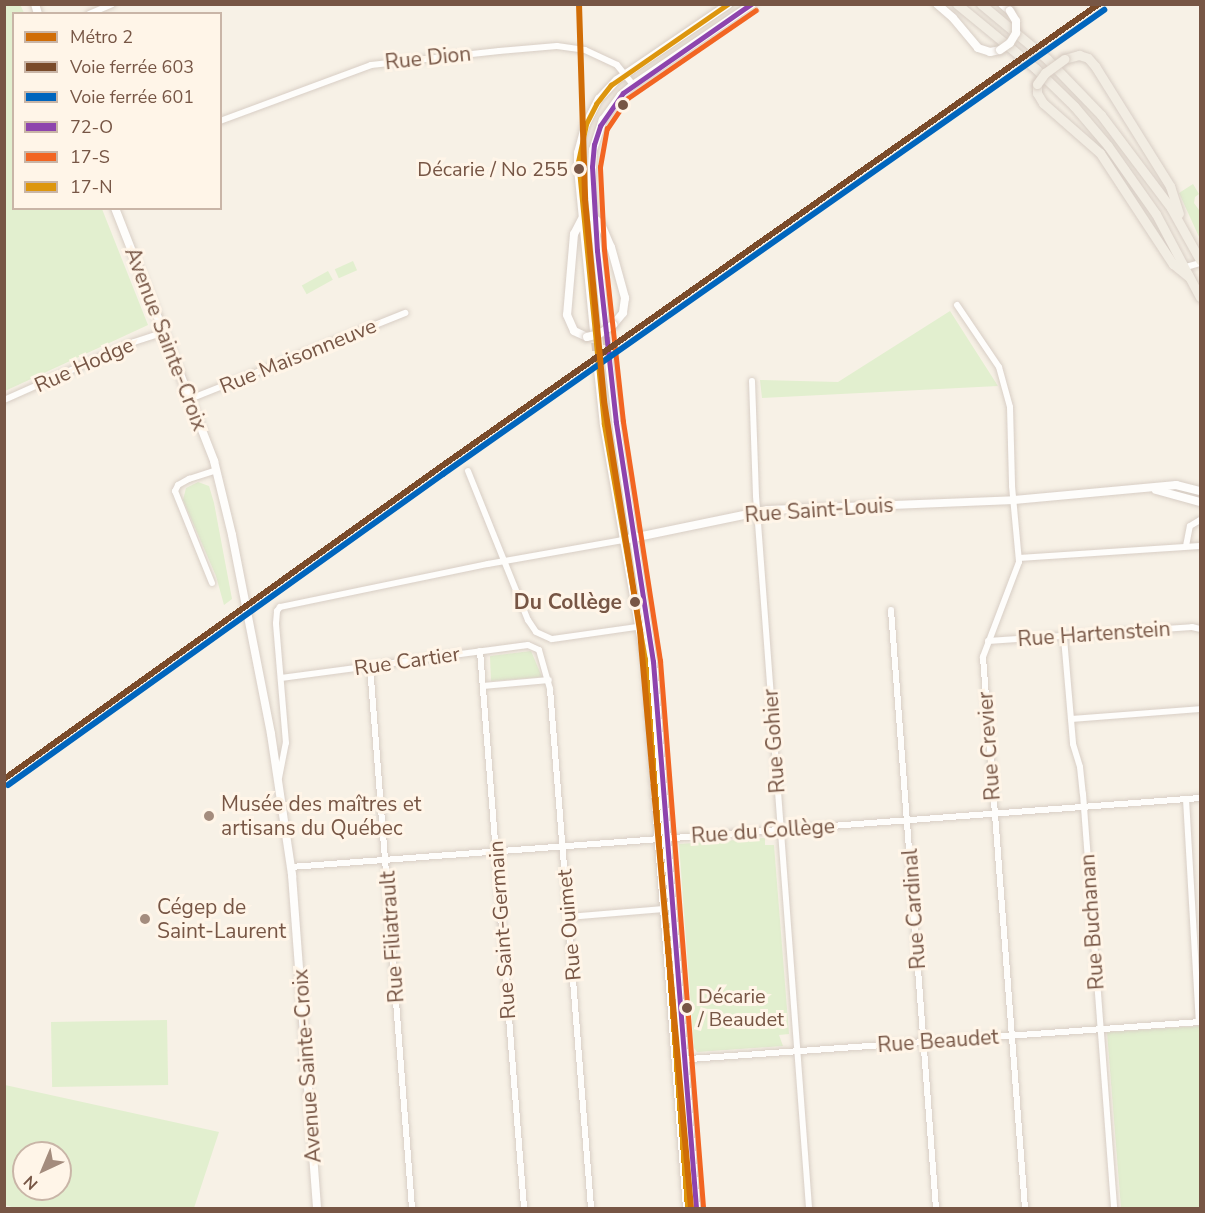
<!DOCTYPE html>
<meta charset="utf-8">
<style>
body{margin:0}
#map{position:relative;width:1205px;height:1213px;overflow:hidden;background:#f7f1e6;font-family:"Nunito Sans",sans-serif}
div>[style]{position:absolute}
.green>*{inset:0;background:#e2efcf;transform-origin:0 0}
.secondary-tunnel>*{height:8px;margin-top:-4px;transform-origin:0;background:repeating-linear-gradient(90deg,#d7cabe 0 8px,transparent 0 12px)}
.roads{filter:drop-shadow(0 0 2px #d8cec5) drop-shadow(0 0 2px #d8cec5)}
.street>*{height:6px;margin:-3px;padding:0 3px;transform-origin:3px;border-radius:3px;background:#fefdfb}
.secondary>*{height:8px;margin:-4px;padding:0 4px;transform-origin:4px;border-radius:4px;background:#fefdfb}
.primary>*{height:9px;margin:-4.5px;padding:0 4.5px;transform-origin:4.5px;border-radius:4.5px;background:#f2ede3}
.bridges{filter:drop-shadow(0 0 2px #d8cdc3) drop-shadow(0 0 2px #d8cdc3)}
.secondary-bridge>*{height:8px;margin:-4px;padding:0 4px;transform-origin:4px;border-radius:4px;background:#fefdfb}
.primary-bridge>*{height:9px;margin:-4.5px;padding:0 4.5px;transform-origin:4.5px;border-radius:4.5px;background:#f2ede3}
.bus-1>*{height:4.5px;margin:-2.25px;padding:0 2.25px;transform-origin:2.25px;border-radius:2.25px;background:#8e44ad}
.bus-2>*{height:4.5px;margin:-2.25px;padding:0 2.25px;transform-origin:2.25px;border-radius:2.25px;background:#f26522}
.bus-3>*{height:4.5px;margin:-2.25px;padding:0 2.25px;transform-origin:2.25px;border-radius:2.25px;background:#dd960e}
.rail-1>*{height:6px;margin:-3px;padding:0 3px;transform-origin:3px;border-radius:3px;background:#7a4b2a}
.rail-2>*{height:6px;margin:-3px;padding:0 3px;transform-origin:3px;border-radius:3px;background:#0065bd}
.metro-1>*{height:6px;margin:-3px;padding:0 3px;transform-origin:3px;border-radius:3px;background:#d06d07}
.dots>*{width:16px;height:16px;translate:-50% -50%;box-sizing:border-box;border:3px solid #fff5e8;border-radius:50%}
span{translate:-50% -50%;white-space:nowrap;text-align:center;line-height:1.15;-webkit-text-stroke:6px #fff5e8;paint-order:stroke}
.bus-label{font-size:20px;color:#775645}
.right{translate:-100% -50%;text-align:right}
.left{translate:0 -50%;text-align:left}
.street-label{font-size:21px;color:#775645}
.stop-label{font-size:21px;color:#775645;font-weight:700}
.poi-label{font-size:21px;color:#775645}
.frame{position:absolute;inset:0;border:6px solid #775645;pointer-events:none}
.legend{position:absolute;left:12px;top:12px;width:210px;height:198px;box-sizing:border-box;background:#fff5e8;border:2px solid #c9b5a7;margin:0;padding:8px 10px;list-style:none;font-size:18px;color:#775645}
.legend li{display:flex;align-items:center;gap:12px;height:30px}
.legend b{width:30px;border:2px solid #c9b5a7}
.north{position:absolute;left:12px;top:1141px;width:60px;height:60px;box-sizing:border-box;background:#fff5e8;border:2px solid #c9b5a7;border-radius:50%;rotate:224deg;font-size:16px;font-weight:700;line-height:24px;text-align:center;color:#775645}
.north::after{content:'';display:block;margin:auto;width:21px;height:27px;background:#a48c7d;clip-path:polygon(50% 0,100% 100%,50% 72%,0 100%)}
</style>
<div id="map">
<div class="green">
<div style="clip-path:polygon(20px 4px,24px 13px,14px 14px,14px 208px,102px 209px,148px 325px,5px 391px,4px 5px)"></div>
<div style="clip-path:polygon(1193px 184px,1199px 194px,1195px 197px,1194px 203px,1199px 210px,1200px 239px,1179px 193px)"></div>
<div style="left:353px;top:261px;width:10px;height:20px;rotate:66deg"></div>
<div style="left:328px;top:271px;width:10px;height:30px;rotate:61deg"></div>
<div style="clip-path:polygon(950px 311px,998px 386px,762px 398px,760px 380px,838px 382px)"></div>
<div style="clip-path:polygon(198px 482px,209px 486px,214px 503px,232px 599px,224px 605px,216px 576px,183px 500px,186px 488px)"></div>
<div style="clip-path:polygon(531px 651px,542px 677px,491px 681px,490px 656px)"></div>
<div style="clip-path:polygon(765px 838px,765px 845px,774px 845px,789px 1034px,779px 1035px,783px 1046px,697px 1052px,694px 1048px,679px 844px)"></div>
<div style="left:167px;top:1020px;width:65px;height:116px;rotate:89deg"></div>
<div style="clip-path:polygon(1200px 1026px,1200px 1208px,1121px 1208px,1107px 1032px)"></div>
<div style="clip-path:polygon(evenodd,5px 1085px,219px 1132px,194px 1208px,15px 1208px,5px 1205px,5px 1085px,24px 1153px,60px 1153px,60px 1189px,24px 1189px,24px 1153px)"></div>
</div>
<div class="secondary-tunnel">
<div style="left:605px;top:325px;width:37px;rotate:84deg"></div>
<div style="left:594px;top:331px;width:38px;rotate:84deg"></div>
</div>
<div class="roads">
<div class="street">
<div style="left:89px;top:14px;width:25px;rotate:-23deg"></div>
<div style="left:220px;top:121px;width:161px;rotate:-20.3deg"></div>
<div style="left:371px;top:65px;width:129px;rotate:-6.2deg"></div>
<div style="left:499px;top:51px;width:58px;rotate:-4.9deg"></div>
<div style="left:557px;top:46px;width:28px;rotate:8deg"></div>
<div style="left:585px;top:50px;width:35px;rotate:25deg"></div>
<div style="left:617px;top:65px;width:26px;rotate:51deg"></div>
<div style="left:1186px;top:267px;width:15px;rotate:-16deg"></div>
<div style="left:957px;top:305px;width:75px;rotate:55.9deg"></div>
<div style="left:999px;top:367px;width:41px;rotate:74.6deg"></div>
<div style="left:1010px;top:407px;width:79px;rotate:88.5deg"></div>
<div style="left:1012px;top:486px;width:76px;rotate:84.7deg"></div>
<div style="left:1019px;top:562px;width:102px;rotate:110.8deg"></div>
<div style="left:983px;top:657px;width:553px;rotate:85.64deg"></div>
<div style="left:752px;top:381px;width:115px;rotate:88deg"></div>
<div style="left:756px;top:496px;width:714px;rotate:85.74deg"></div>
<div style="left:190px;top:399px;width:232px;rotate:-21.8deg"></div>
<div style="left:4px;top:400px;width:142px;rotate:-24deg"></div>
<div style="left:134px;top:342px;width:32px;rotate:-18deg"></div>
<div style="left:468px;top:471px;width:161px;rotate:68.1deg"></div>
<div style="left:528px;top:620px;width:14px;rotate:56deg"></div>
<div style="left:536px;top:632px;width:17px;rotate:24deg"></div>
<div style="left:552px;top:639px;width:92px;rotate:-8.1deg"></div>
<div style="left:1186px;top:546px;width:20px;rotate:-79deg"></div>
<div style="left:1190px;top:526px;width:12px;rotate:-31deg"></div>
<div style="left:1019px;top:558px;width:181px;rotate:-3.8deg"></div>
<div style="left:212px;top:583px;width:99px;rotate:-111.9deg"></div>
<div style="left:175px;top:491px;width:7px;rotate:-63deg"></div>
<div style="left:178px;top:485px;width:13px;rotate:-29deg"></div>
<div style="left:189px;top:479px;width:29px;rotate:-18deg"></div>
<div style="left:891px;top:610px;width:600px;rotate:85.7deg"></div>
<div style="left:1064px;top:638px;width:106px;rotate:85.1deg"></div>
<div style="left:1073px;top:744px;width:24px;rotate:73deg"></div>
<div style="left:1080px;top:767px;width:27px;rotate:84deg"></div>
<div style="left:1083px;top:794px;width:415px;rotate:85.7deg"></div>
<div style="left:988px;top:641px;width:204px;rotate:-3.9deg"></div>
<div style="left:1192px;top:627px;width:8px;rotate:14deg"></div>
<div style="left:480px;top:651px;width:559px;rotate:85.48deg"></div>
<div style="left:370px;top:666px;width:544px;rotate:85.57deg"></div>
<div style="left:281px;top:678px;width:249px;rotate:-7.6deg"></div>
<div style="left:528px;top:645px;width:12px;rotate:24deg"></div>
<div style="left:539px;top:650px;width:41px;rotate:74.2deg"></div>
<div style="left:550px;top:689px;width:521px;rotate:85.48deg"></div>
<div style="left:483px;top:686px;width:66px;rotate:-5.2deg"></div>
<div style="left:1071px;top:719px;width:129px;rotate:-4.4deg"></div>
<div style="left:279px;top:778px;width:36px;rotate:-79deg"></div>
<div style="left:286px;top:743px;width:120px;rotate:-94.8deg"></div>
<div style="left:276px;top:623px;width:12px;rotate:-85deg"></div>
<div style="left:277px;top:611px;width:5px;rotate:-53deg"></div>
<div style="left:280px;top:607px;width:212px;rotate:-11.7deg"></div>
<div style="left:488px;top:564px;width:137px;rotate:-10.1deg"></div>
<div style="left:1186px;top:799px;width:223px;rotate:86.7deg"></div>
<div style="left:291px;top:867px;width:912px;rotate:-4.34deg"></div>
<div style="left:568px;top:917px;width:96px;rotate:-4.8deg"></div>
<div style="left:676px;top:1060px;width:525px;rotate:-4.15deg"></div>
</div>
<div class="secondary">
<div style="left:35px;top:4px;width:10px;rotate:73deg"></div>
<div style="left:937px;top:4px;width:21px;rotate:41deg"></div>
<div style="left:953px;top:18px;width:39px;rotate:50deg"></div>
<div style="left:978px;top:48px;width:13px;rotate:18deg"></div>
<div style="left:990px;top:52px;width:10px;rotate:-11deg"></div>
<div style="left:1002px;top:4px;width:11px;rotate:41deg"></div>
<div style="left:115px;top:208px;width:272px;rotate:68.6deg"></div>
<div style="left:214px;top:461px;width:76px;rotate:76.3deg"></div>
<div style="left:232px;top:535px;width:203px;rotate:78.9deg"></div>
<div style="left:271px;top:734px;width:143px;rotate:81.5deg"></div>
<div style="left:292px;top:875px;width:334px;rotate:85.7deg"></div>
<div style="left:594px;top:218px;width:9px;rotate:41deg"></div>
<div style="left:601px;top:224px;width:25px;rotate:67deg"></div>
<div style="left:611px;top:247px;width:53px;rotate:74.6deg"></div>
<div style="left:625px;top:298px;width:15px;rotate:98deg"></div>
<div style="left:623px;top:313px;width:16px;rotate:130deg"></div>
<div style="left:582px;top:219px;width:17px;rotate:118deg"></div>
<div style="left:574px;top:234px;width:81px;rotate:94.9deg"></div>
<div style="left:567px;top:315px;width:17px;rotate:66deg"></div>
<div style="left:574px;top:331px;width:14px;rotate:25deg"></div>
<div style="left:605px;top:325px;width:139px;rotate:-95.8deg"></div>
<div style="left:591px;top:187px;width:37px;rotate:-87deg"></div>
<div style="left:593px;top:150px;width:32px;rotate:-72deg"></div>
<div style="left:603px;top:120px;width:31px;rotate:-54deg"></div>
<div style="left:621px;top:95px;width:16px;rotate:-40deg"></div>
<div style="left:633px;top:85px;width:144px;rotate:-34.2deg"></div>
<div style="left:594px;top:331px;width:163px;rotate:-95.6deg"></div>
<div style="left:578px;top:169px;width:16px;rotate:-90deg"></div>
<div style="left:578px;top:153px;width:30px;rotate:-75deg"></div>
<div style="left:586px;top:124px;width:28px;rotate:-63deg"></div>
<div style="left:599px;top:99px;width:26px;rotate:-47deg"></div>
<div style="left:617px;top:80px;width:135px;rotate:-34.2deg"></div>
<div style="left:609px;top:362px;width:75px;rotate:83.1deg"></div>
<div style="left:618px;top:436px;width:229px;rotate:81.2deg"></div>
<div style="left:653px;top:662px;width:548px;rotate:85.5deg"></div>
<div style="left:598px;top:369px;width:56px;rotate:83.9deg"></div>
<div style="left:604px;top:425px;width:239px;rotate:80.1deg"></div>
<div style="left:645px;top:660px;width:550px;rotate:85.62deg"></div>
<div style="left:1156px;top:490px;width:46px;rotate:15.3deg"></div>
<div style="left:623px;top:540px;width:148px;rotate:-11.7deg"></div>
<div style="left:768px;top:510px;width:246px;rotate:-2.3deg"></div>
<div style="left:1014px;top:500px;width:163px;rotate:-5.3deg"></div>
<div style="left:1176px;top:485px;width:25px;rotate:14deg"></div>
</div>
<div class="primary">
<div style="left:957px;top:4px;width:102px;rotate:39.4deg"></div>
<div style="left:1036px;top:69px;width:53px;rotate:44.2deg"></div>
<div style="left:1074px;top:106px;width:52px;rotate:49.6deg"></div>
<div style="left:1108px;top:146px;width:83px;rotate:54.8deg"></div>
<div style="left:1156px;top:214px;width:94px;rotate:62.1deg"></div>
<div style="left:981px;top:4px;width:86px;rotate:39.8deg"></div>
<div style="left:1047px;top:59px;width:78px;rotate:46deg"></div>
<div style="left:1101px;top:115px;width:116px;rotate:53deg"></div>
<div style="left:1171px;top:208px;width:60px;rotate:60.9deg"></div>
<div style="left:1064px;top:59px;width:16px;rotate:-15deg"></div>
<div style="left:1079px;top:55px;width:9px;rotate:18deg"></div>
<div style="left:1088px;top:58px;width:11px;rotate:49deg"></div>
<div style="left:1095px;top:66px;width:142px;rotate:58deg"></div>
<div style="left:1170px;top:186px;width:29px;rotate:72deg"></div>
<div style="left:1037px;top:84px;width:9px;rotate:90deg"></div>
<div style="left:1037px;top:93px;width:12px;rotate:59deg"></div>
<div style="left:1043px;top:103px;width:76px;rotate:41.3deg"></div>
<div style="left:1100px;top:153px;width:133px;rotate:56.7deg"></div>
<div style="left:1173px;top:264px;width:21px;rotate:39deg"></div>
</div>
</div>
<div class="bridges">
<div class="secondary-bridge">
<div style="left:1000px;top:50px;width:12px;rotate:-35deg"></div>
<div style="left:1010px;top:43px;width:12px;rotate:-59deg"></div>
<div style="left:1016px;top:33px;width:12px;rotate:-90deg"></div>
<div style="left:1016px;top:21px;width:12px;rotate:-121deg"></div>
<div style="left:587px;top:337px;width:12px;rotate:-14deg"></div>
<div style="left:599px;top:334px;width:17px;rotate:-33deg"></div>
</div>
<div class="primary-bridge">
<div style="left:1037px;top:84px;width:14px;rotate:-54deg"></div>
<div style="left:1045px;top:73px;width:24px;rotate:-36deg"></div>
</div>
</div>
<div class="bus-1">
<div style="left:696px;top:1208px;width:548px;rotate:-94.5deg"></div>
<div style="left:653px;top:662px;width:242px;rotate:-98.8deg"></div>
<div style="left:616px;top:423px;width:173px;rotate:-96.3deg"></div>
<div style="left:597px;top:251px;width:84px;rotate:-93.4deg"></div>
<div style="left:592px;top:167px;width:22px;rotate:-85deg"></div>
<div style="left:594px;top:145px;width:20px;rotate:-72deg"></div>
<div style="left:600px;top:126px;width:40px;rotate:-55.1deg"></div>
<div style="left:623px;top:93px;width:156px;rotate:-34.8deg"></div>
</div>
<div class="bus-2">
<div style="left:703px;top:1207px;width:548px;rotate:-94.5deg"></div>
<div style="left:660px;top:661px;width:242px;rotate:-98.8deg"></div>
<div style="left:623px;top:422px;width:173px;rotate:-96.3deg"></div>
<div style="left:604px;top:250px;width:83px;rotate:-92.8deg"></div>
<div style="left:600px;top:167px;width:39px;rotate:-80deg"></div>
<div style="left:607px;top:129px;width:37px;rotate:-56deg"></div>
<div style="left:628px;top:98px;width:155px;rotate:-34.5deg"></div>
</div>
<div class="bus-3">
<div style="left:687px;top:1208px;width:550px;rotate:-94.38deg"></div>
<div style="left:645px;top:660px;width:239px;rotate:-99.9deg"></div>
<div style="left:604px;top:425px;width:264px;rotate:-95.6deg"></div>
<div style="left:578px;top:162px;width:39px;rotate:-78deg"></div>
<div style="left:586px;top:124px;width:22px;rotate:-63deg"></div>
<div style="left:596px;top:104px;width:24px;rotate:-52deg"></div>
<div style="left:611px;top:85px;width:142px;rotate:-34.7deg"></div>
</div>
<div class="rail-1">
<div style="left:4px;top:779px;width:535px;rotate:-35.56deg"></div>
<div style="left:439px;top:468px;width:807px;rotate:-35.11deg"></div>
</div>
<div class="rail-2">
<div style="left:8px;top:785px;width:535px;rotate:-35.56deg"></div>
<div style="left:443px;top:474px;width:808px;rotate:-35.07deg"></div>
</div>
<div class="metro-1">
<div style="left:579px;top:4px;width:195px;rotate:88.2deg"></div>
<div style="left:585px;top:199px;width:203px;rotate:84.6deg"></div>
<div style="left:604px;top:401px;width:233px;rotate:81.1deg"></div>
<div style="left:640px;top:631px;width:579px;rotate:84.95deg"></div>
</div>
<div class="dots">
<div style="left:623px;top:105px;background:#775645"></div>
<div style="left:579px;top:169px;background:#775645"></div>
<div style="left:635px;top:602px;background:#775645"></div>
<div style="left:209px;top:816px;background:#a48c7d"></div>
<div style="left:145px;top:919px;background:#a48c7d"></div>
<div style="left:687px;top:1008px;background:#775645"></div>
</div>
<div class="bus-label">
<span class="right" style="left:568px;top:169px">Décarie / No 255</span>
<span class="left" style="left:698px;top:1008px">Décarie<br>/ Beaudet</span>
</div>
<div class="street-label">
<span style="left:428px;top:58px;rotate:-6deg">Rue Dion</span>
<span style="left:166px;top:339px;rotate:69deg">Avenue Sainte-Croix</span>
<span style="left:298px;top:356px;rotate:-22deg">Rue Maisonneuve</span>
<span style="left:84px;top:365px;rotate:-24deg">Rue Hodge</span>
<span style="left:819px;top:510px;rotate:-4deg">Rue Saint-Louis</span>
<span style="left:1094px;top:634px;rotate:-4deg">Rue Hartenstein</span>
<span style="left:407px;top:661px;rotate:-8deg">Rue Cartier</span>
<span style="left:774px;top:741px;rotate:-94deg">Rue Gohier</span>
<span style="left:989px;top:746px;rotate:-94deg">Rue Crevier</span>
<span style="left:763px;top:831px;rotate:-4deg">Rue du Collège</span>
<span style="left:914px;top:909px;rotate:-94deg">Rue Cardinal</span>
<span style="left:1092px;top:922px;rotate:-94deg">Rue Buchanan</span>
<span style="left:569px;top:925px;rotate:-95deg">Rue Ouimet</span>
<span style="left:502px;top:930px;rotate:-94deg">Rue Saint-Germain</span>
<span style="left:392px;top:937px;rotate:-94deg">Rue Filiatrault</span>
<span style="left:938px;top:1041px;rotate:-4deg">Rue Beaudet</span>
<span style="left:307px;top:1066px;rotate:-94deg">Avenue Sainte-Croix</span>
</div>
<div class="stop-label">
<span class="right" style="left:622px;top:602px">Du Collège</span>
</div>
<div class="poi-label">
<span class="left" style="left:221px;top:816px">Musée des maîtres et<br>artisans du Québec</span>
<span class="left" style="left:157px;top:919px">Cégep de<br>Saint-Laurent</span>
</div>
<div class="frame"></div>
<ul class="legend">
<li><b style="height:8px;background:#d06d07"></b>Métro 2</li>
<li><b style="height:8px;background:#7a4b2a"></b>Voie ferrée 603</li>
<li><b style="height:8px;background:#0065bd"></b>Voie ferrée 601</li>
<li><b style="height:8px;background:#8e44ad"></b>72-O</li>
<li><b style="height:8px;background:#f26522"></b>17-S</li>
<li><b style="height:8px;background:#dd960e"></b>17-N</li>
</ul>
<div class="north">N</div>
</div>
